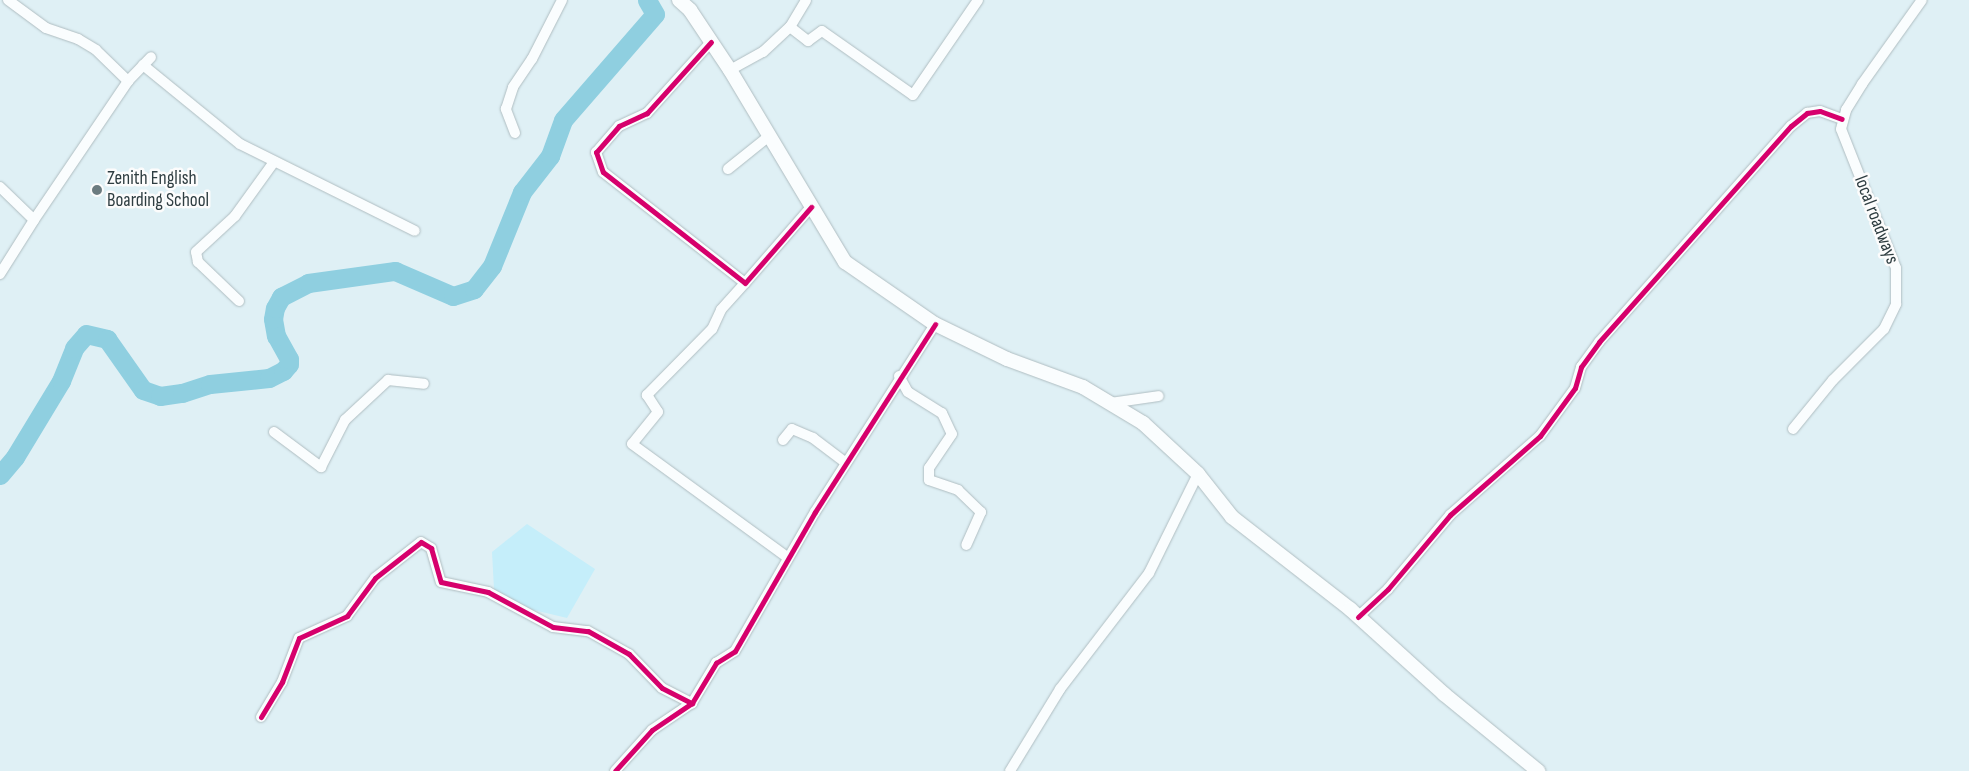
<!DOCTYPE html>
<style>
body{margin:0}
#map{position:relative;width:1969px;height:771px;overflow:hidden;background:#dff0f5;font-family:"Sofia Sans Condensed",sans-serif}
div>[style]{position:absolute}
.green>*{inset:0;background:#c5eefa}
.river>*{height:19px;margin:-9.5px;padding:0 9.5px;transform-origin:9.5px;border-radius:9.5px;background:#8fcfe0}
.roads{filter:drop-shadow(0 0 1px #afbdc1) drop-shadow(0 0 1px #afbdc1)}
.minor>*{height:10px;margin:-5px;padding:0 5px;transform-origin:5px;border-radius:5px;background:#fafdfe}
.secondary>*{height:14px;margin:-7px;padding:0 7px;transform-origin:7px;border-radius:7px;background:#fafdfe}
.cycleway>*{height:5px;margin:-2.5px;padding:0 2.5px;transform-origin:2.5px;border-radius:2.5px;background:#d6006c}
.dots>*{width:14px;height:14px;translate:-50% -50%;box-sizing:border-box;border:2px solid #fcfcfc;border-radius:50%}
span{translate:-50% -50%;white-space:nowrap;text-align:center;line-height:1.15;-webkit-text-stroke:5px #fcfcfc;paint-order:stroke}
.poi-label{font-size:19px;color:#2e3d41}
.left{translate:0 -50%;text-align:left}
.street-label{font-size:19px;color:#2e3d41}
</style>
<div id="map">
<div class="green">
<div style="clip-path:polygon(527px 524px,595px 569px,567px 618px,513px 605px,494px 589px,492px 552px)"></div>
</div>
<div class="river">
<div style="left:0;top:475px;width:23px;rotate:-50deg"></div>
<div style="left:15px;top:457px;width:89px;rotate:-58.8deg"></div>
<div style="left:61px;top:381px;width:35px;rotate:-68deg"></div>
<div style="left:74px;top:348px;width:18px;rotate:-49deg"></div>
<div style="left:86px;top:334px;width:22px;rotate:13deg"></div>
<div style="left:107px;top:339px;width:62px;rotate:54.8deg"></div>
<div style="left:143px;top:390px;width:18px;rotate:19deg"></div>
<div style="left:160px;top:396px;width:22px;rotate:-8deg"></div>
<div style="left:182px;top:393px;width:29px;rotate:-18deg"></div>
<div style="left:210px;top:384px;width:59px;rotate:-5.8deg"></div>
<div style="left:269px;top:378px;width:16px;rotate:-27deg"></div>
<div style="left:283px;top:371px;width:9px;rotate:-49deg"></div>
<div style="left:289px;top:364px;width:5px;rotate:-90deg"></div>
<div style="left:289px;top:359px;width:26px;rotate:-119deg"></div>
<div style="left:276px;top:336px;width:17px;rotate:-100deg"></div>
<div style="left:273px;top:319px;width:11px;rotate:-80deg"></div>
<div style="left:275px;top:308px;width:13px;rotate:-61deg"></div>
<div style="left:281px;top:297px;width:30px;rotate:-27deg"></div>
<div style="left:308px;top:283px;width:88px;rotate:-7.9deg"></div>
<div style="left:395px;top:271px;width:63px;rotate:23.3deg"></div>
<div style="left:453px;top:296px;width:22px;rotate:-18deg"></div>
<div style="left:474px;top:289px;width:29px;rotate:-52deg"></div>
<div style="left:492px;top:266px;width:80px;rotate:-67.9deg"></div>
<div style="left:522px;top:192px;width:46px;rotate:-52.1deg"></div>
<div style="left:550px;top:156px;width:38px;rotate:-70deg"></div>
<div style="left:563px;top:120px;width:140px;rotate:-49deg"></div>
<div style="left:655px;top:14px;width:16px;rotate:-120deg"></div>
</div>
<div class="roads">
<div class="minor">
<div style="left:8px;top:0;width:47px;rotate:36.4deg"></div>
<div style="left:46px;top:28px;width:34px;rotate:19deg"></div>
<div style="left:78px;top:39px;width:21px;rotate:31deg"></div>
<div style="left:96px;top:50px;width:45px;rotate:44.1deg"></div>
<div style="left:790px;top:27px;width:23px;rotate:38deg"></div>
<div style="left:808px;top:41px;width:17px;rotate:-36deg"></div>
<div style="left:822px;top:31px;width:111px;rotate:35.1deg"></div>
<div style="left:913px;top:95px;width:115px;rotate:-55.6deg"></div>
<div style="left:711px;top:42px;width:96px;rotate:132deg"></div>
<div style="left:647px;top:113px;width:31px;rotate:155deg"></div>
<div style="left:619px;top:126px;width:35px;rotate:131deg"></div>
<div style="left:596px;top:152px;width:21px;rotate:71deg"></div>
<div style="left:603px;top:172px;width:180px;rotate:38deg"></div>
<div style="left:745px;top:283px;width:101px;rotate:-49deg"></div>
<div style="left:143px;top:65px;width:125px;rotate:39.2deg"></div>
<div style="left:240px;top:144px;width:195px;rotate:26.4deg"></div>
<div style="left:730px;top:70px;width:38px;rotate:-29deg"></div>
<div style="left:763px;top:52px;width:37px;rotate:-43deg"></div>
<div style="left:790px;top:27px;width:31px;rotate:-59deg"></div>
<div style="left:515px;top:133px;width:26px;rotate:-111deg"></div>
<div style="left:506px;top:109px;width:23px;rotate:-72deg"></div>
<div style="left:513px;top:87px;width:34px;rotate:-56deg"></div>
<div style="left:532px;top:59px;width:66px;rotate:-63deg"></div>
<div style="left:728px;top:169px;width:53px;rotate:-38.8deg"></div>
<div style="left:0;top:187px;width:47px;rotate:44.1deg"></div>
<div style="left:34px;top:220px;width:64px;rotate:122.2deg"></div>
<div style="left:34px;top:220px;width:168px;rotate:-55.9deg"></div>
<div style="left:128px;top:81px;width:33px;rotate:-46deg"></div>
<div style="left:745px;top:283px;width:36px;rotate:132deg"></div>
<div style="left:721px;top:310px;width:21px;rotate:115deg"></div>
<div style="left:712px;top:329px;width:93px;rotate:134.6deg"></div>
<div style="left:647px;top:395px;width:20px;rotate:57deg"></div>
<div style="left:658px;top:412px;width:41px;rotate:129.1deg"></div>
<div style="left:632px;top:444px;width:192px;rotate:36.1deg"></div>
<div style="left:239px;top:301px;width:57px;rotate:-136.4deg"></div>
<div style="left:198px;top:262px;width:10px;rotate:-101deg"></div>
<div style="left:196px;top:252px;width:53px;rotate:-42.7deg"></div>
<div style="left:235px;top:216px;width:67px;rotate:-54.2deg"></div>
<div style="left:899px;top:376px;width:18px;rotate:61deg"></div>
<div style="left:908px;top:392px;width:40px;rotate:32deg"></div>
<div style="left:942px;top:413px;width:23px;rotate:65deg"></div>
<div style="left:952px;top:434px;width:41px;rotate:124.1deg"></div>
<div style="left:929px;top:468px;width:12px;rotate:90deg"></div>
<div style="left:929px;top:480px;width:31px;rotate:19deg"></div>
<div style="left:958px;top:490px;width:32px;rotate:44deg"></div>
<div style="left:981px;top:512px;width:36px;rotate:114deg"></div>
<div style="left:1110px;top:403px;width:49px;rotate:-8.1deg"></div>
<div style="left:1793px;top:429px;width:63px;rotate:-50.8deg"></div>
<div style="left:1833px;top:380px;width:72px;rotate:-45deg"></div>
<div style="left:1884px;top:329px;width:28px;rotate:-64deg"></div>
<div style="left:1896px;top:304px;width:36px;rotate:-90deg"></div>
<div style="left:1896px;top:268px;width:149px;rotate:-111.6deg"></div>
<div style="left:1841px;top:129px;width:20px;rotate:-75deg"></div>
<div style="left:1846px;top:110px;width:31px;rotate:-58deg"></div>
<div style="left:1862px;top:84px;width:103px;rotate:-54.5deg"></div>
<div style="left:274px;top:432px;width:59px;rotate:36.7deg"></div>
<div style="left:321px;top:467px;width:53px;rotate:-62.9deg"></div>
<div style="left:345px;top:420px;width:59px;rotate:-42.9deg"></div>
<div style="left:388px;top:380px;width:36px;rotate:6deg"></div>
<div style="left:783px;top:440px;width:14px;rotate:-51deg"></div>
<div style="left:792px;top:429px;width:23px;rotate:23deg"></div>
<div style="left:813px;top:438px;width:41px;rotate:37.1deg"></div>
<div style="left:1358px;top:617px;width:41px;rotate:-43deg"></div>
<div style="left:1388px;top:589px;width:97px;rotate:-50deg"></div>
<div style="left:1450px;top:515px;width:120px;rotate:-41.3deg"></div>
<div style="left:1540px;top:436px;width:59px;rotate:-53.9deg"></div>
<div style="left:1575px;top:388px;width:22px;rotate:-74deg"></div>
<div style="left:1581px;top:367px;width:31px;rotate:-54deg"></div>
<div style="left:1599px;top:342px;width:289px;rotate:-48.4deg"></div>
<div style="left:1791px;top:126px;width:21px;rotate:-39deg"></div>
<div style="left:1807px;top:113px;width:13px;rotate:-9deg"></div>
<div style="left:1820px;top:111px;width:23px;rotate:20deg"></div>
<div style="left:261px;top:717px;width:41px;rotate:-59deg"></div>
<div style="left:282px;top:682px;width:47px;rotate:-68.9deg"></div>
<div style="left:299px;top:638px;width:53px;rotate:-24.6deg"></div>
<div style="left:347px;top:616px;width:47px;rotate:-53.6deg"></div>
<div style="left:375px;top:578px;width:58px;rotate:-38deg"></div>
<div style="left:421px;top:542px;width:12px;rotate:31deg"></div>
<div style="left:431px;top:548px;width:35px;rotate:74deg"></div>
<div style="left:441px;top:582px;width:48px;rotate:12deg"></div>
<div style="left:488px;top:592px;width:74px;rotate:28.3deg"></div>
<div style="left:553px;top:627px;width:35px;rotate:7deg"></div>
<div style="left:588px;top:631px;width:47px;rotate:29.3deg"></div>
<div style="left:629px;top:654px;width:47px;rotate:45.9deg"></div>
<div style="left:662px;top:688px;width:34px;rotate:27deg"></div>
<div style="left:615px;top:771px;width:55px;rotate:-47.9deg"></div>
<div style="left:652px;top:730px;width:48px;rotate:-34deg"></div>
<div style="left:692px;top:703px;width:47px;rotate:-59deg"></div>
<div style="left:716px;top:663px;width:22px;rotate:-32deg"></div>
<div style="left:735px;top:651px;width:160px;rotate:-60.1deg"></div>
<div style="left:815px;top:512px;width:223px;rotate:-57.4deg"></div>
<div style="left:1010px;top:771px;width:96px;rotate:-58.6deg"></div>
<div style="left:1060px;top:689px;width:146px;rotate:-52.5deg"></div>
<div style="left:1149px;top:573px;width:110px;rotate:-63.7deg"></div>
</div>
<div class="secondary">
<div style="left:679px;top:0;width:15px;rotate:42deg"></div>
<div style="left:690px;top:10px;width:72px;rotate:56.3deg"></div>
<div style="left:730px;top:70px;width:224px;rotate:59.1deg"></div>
<div style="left:845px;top:262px;width:109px;rotate:34.6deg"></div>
<div style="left:935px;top:324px;width:80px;rotate:25.9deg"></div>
<div style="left:1007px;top:359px;width:81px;rotate:20.2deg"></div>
<div style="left:1083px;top:387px;width:70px;rotate:31deg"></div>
<div style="left:1143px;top:423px;width:75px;rotate:42.8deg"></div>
<div style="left:1198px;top:474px;width:55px;rotate:51.7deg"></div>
<div style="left:1232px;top:517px;width:150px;rotate:37.9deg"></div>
<div style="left:1350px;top:609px;width:127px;rotate:42.1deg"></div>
<div style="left:1444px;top:694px;width:122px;rotate:39.3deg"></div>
</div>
</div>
<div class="cycleway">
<div style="left:711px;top:42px;width:96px;rotate:132deg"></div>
<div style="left:647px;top:113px;width:31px;rotate:155deg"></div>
<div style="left:619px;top:126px;width:35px;rotate:131deg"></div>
<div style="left:596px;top:152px;width:21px;rotate:71deg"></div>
<div style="left:603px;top:172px;width:180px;rotate:38deg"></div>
<div style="left:745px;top:283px;width:101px;rotate:-49deg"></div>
<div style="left:1358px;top:617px;width:41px;rotate:-43deg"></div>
<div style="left:1388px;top:589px;width:97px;rotate:-50deg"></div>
<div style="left:1450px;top:515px;width:120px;rotate:-41.3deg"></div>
<div style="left:1540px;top:436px;width:59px;rotate:-53.9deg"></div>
<div style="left:1575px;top:388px;width:22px;rotate:-74deg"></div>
<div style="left:1581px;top:367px;width:31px;rotate:-54deg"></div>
<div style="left:1599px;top:342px;width:289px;rotate:-48.4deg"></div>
<div style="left:1791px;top:126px;width:21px;rotate:-39deg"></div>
<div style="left:1807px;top:113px;width:13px;rotate:-9deg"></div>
<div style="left:1820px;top:111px;width:23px;rotate:20deg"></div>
<div style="left:261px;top:717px;width:41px;rotate:-59deg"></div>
<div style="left:282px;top:682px;width:47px;rotate:-68.9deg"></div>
<div style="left:299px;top:638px;width:53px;rotate:-24.6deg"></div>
<div style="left:347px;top:616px;width:47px;rotate:-53.6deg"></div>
<div style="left:375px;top:578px;width:58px;rotate:-38deg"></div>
<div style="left:421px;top:542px;width:12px;rotate:31deg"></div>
<div style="left:431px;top:548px;width:35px;rotate:74deg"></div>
<div style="left:441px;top:582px;width:48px;rotate:12deg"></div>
<div style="left:488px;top:592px;width:74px;rotate:28.3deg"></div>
<div style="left:553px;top:627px;width:35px;rotate:7deg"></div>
<div style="left:588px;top:631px;width:47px;rotate:29.3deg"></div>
<div style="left:629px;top:654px;width:47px;rotate:45.9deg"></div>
<div style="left:662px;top:688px;width:34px;rotate:27deg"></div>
<div style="left:615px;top:771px;width:55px;rotate:-47.9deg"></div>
<div style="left:652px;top:730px;width:48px;rotate:-34deg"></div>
<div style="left:692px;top:703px;width:47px;rotate:-59deg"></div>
<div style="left:716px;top:663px;width:22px;rotate:-32deg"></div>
<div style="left:735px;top:651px;width:160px;rotate:-60.1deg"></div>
<div style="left:815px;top:512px;width:223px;rotate:-57.4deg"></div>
</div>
<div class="dots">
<div style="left:97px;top:190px;background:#6c7c80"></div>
</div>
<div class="poi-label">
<span class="left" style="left:107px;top:190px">Zenith English<br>Boarding School</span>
</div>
<div class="street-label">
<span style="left:1876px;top:220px;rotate:69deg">local roadways</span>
</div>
</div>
